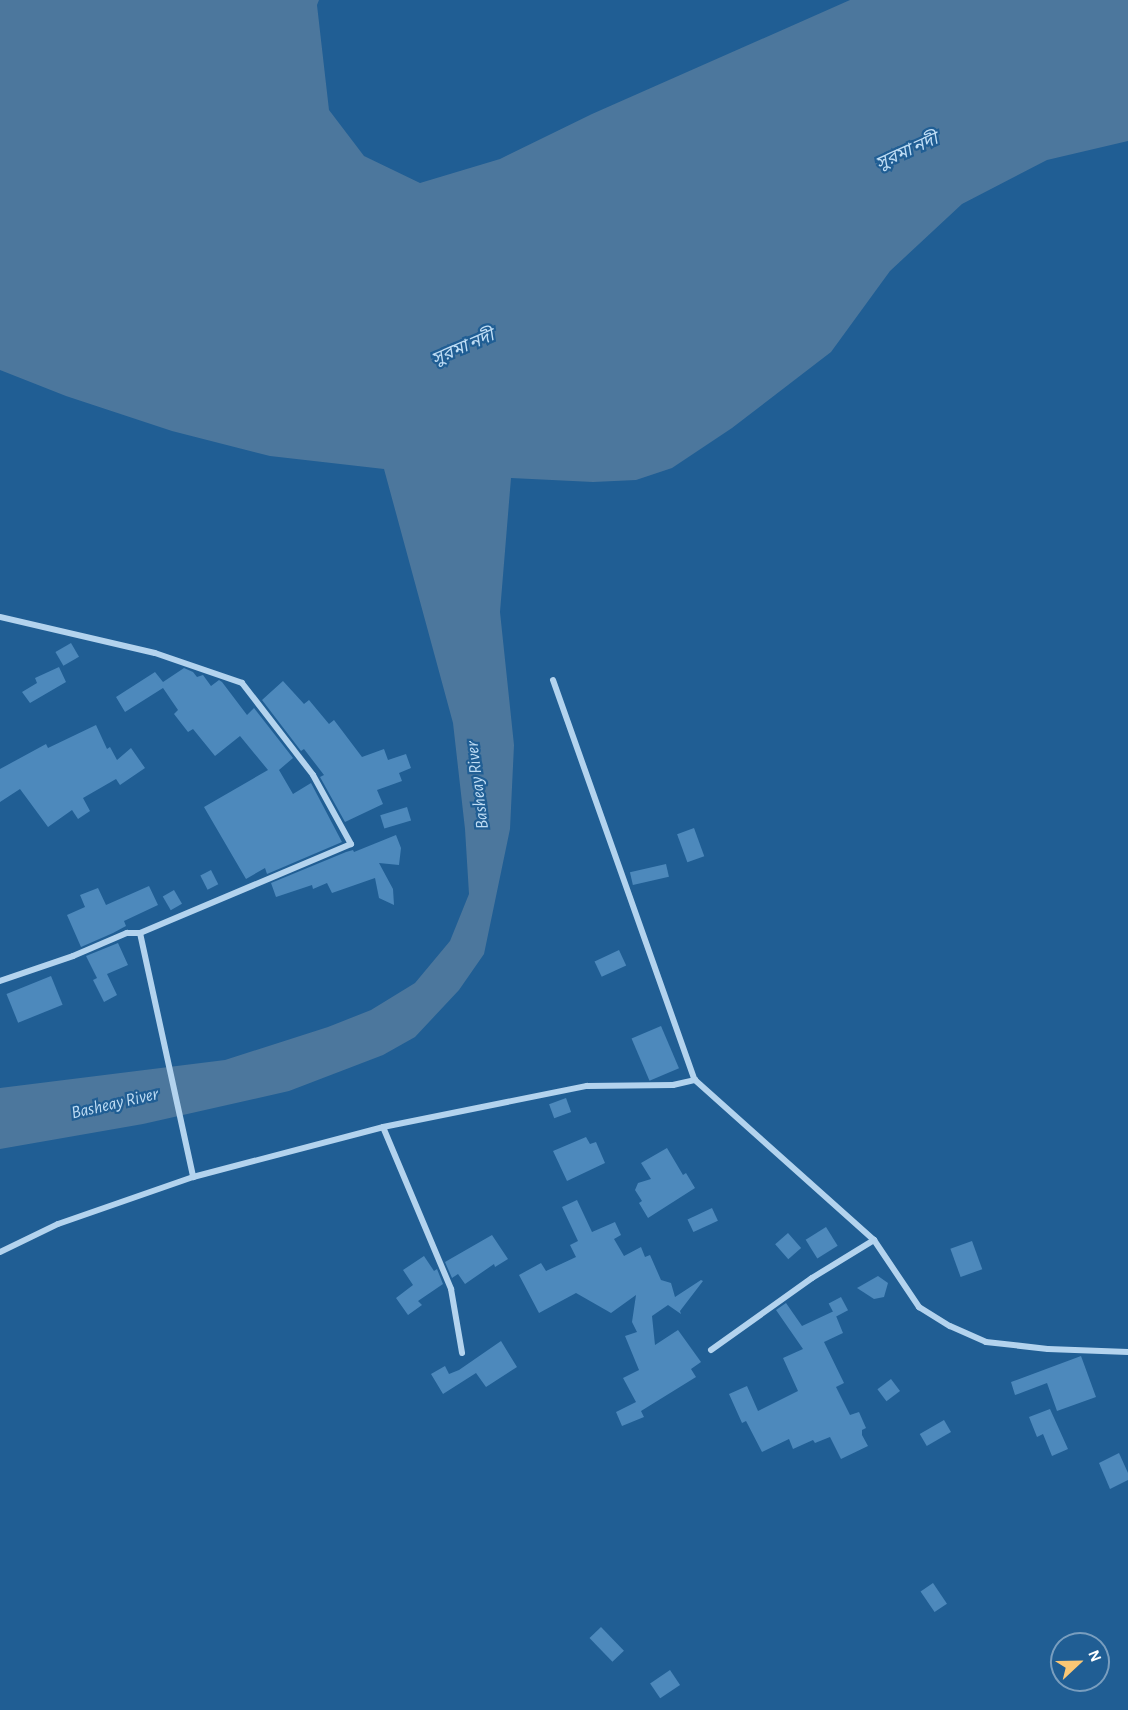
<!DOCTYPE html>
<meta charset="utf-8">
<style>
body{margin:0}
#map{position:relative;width:1128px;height:1710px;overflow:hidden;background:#205e94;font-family:"Alegreya Sans","Noto Sans Bengali",sans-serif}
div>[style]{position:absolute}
.water>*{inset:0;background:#4c779d}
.building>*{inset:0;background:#4d89bc;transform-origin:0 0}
.minor>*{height:6px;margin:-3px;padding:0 3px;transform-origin:3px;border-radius:3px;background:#b3d3ee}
span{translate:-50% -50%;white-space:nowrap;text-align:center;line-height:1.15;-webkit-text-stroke:4.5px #205e94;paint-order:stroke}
.water-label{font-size:18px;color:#bfddf5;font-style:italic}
.north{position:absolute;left:1050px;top:1632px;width:60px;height:60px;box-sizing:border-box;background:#205e94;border:2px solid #799ebf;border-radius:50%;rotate:68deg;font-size:16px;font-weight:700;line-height:24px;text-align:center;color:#fff}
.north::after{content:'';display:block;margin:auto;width:21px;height:27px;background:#fbc774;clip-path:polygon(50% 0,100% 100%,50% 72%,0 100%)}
</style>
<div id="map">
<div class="water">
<div style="clip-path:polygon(0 0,319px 0,317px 5px,329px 110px,364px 156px,420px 183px,500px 159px,592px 114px,850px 0,1128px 0,1128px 141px,1047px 160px,962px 204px,890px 271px,831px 352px,732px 428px,672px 468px,636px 480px,593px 482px,511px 478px,500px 612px,514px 745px,510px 829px,484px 954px,459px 990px,415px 1037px,383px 1055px,289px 1091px,143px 1124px,0 1149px,0 1088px,225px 1060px,328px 1027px,371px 1010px,415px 983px,450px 941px,469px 894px,465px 829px,453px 723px,384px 469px,270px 456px,172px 431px,66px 396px,0 370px)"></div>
</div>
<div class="building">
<div style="left:71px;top:643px;width:16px;height:18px;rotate:60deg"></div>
<div style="clip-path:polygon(59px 667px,66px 682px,30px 703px,22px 692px,37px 683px,35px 678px)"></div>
<div style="clip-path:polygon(184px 668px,193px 672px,197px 677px,203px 675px,211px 686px,219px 680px,222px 682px,247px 715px,254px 708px,293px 758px,279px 770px,293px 794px,311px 783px,342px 842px,267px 874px,265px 868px,246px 879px,204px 807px,268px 770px,240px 736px,215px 756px,193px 729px,188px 732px,174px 714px,178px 710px,163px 688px,125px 712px,116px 697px,155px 672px,163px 682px)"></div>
<div style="clip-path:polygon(283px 681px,304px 704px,309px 700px,329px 724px,334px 720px,362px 757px,384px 749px,388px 760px,406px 754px,411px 768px,399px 773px,402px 781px,377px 790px,383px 804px,345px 822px,320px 777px,324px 775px,304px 749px,301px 751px,262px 700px)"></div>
<div style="clip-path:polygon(96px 725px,107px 749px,110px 747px,117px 760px,131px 748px,145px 768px,120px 785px,116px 779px,83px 798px,90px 811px,78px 819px,72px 810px,48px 827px,20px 789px,0 802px,0 769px,46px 744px,48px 748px)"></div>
<div style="left:407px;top:807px;width:14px;height:28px;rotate:73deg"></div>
<div style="left:694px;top:828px;width:30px;height:18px;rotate:70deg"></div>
<div style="clip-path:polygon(396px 835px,401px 848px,399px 865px,379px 863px,393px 889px,394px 905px,379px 898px,375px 878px,332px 893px,327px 883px,313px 889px,312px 885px,276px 897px,271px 883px,346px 852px,353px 850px,354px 852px)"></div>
<div style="left:666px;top:864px;width:13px;height:37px;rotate:77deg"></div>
<div style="left:211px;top:870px;width:16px;height:12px;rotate:63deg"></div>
<div style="clip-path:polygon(149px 886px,158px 905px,124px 921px,126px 926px,113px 933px,81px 947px,67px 915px,85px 907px,80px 895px,98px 888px,106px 905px)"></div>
<div style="left:174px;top:890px;width:16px;height:13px;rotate:60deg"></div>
<div style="clip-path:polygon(118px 943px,128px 965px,107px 974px,117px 995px,104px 1002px,93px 980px,97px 978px,86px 956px)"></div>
<div style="left:619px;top:950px;width:17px;height:27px;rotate:65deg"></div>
<div style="left:51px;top:976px;width:31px;height:48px;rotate:68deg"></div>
<div style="left:661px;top:1026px;width:46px;height:32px;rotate:67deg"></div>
<div style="left:566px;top:1098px;width:15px;height:18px;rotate:70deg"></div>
<div style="clip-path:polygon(586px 1137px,590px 1144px,596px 1142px,605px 1163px,567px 1181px,553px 1151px)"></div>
<div style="clip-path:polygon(667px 1148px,683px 1175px,686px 1173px,695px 1188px,648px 1218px,639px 1203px,642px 1201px,635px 1190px,638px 1183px,651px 1179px,641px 1163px)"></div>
<div style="clip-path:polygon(577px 1200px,592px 1232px,615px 1222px,621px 1235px,614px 1239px,624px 1256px,641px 1247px,645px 1257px,650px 1255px,661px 1280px,671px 1283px,675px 1297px,701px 1280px,703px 1281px,680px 1311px,681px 1314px,668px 1305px,652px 1316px,655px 1345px,678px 1330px,701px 1362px,691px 1369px,696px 1377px,641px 1411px,644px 1417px,622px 1426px,616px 1412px,636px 1402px,623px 1378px,639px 1370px,625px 1336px,637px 1332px,632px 1322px,636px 1295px,611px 1313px,576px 1293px,539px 1313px,519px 1275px,541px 1263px,546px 1271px,576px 1257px,570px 1245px,578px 1241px,562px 1207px)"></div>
<div style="left:712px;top:1208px;width:14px;height:27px;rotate:65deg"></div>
<div style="left:826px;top:1227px;width:22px;height:24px;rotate:58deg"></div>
<div style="left:788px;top:1233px;width:20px;height:17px;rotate:49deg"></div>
<div style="clip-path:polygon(492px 1235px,508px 1259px,495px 1267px,494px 1264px,465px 1284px,458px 1274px,452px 1278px,445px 1262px)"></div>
<div style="left:972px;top:1241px;width:30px;height:23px;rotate:70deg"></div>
<div style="clip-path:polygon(424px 1256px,434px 1271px,437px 1269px,443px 1284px,418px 1301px,422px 1305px,408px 1315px,396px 1298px,413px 1285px,403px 1270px)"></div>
<div style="clip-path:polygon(878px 1276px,888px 1283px,884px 1297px,874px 1299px,857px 1288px)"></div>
<div style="left:841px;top:1297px;width:15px;height:14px;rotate:62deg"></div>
<div style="clip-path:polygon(786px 1303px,802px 1326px,834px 1311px,843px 1333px,824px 1342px,844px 1383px,836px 1387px,850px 1415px,859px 1412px,866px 1428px,862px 1430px,862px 1435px,868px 1446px,841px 1459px,830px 1437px,815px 1443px,813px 1440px,793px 1449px,789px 1439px,762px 1452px,746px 1421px,742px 1423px,729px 1394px,747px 1386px,758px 1411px,798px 1391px,783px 1358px,803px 1349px,776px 1310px)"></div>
<div style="clip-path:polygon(501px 1341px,517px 1367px,486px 1387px,476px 1373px,443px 1394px,431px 1374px,445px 1366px,449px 1374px,459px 1370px)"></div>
<div style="clip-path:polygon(1081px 1356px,1096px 1397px,1057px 1411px,1047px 1383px,1015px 1395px,1011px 1382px)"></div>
<div style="left:891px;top:1379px;width:15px;height:17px;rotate:53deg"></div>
<div style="clip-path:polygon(1050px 1409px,1068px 1449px,1052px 1456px,1043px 1434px,1037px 1437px,1029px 1417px)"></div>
<div style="left:944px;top:1420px;width:14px;height:28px;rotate:60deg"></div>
<div style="clip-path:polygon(1119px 1453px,1128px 1473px,1128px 1480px,1110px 1489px,1099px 1463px)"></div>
<div style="left:933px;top:1583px;width:25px;height:15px;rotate:56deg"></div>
<div style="left:601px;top:1627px;width:33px;height:16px;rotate:46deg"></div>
<div style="left:670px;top:1670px;width:18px;height:24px;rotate:56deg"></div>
</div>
<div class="minor">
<div style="left:0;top:617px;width:159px;rotate:13.1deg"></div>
<div style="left:155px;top:653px;width:92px;rotate:19deg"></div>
<div style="left:242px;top:683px;width:116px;rotate:52.3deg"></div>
<div style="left:313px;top:775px;width:79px;rotate:61.2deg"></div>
<div style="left:351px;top:844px;width:229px;rotate:157.1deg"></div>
<div style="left:553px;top:680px;width:424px;rotate:70.5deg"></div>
<div style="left:0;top:981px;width:77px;rotate:-18.9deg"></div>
<div style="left:73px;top:956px;width:59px;rotate:-23.1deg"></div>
<div style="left:127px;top:933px;width:13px"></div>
<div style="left:140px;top:933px;width:250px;rotate:77.7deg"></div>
<div style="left:383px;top:1127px;width:176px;rotate:67.2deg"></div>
<div style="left:451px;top:1289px;width:65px;rotate:80.2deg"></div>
<div style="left:0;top:1252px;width:64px;rotate:-25.8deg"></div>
<div style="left:58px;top:1224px;width:143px;rotate:-19.2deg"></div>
<div style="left:193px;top:1177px;width:196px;rotate:-14.7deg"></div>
<div style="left:383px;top:1127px;width:208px;rotate:-11.4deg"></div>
<div style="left:587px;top:1086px;width:86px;rotate:-0.7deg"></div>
<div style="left:673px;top:1085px;width:23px;rotate:-13deg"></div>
<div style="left:695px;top:1080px;width:240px;rotate:41.8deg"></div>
<div style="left:874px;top:1240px;width:81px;rotate:56.1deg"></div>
<div style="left:919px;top:1307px;width:36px;rotate:32deg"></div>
<div style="left:950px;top:1326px;width:39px;rotate:24deg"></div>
<div style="left:986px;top:1342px;width:62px;rotate:6.4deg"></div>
<div style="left:1048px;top:1349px;width:80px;rotate:2.1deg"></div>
<div style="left:711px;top:1350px;width:124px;rotate:-35.5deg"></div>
<div style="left:812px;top:1278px;width:73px;rotate:-31.5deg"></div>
</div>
<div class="water-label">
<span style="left:907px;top:152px;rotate:-24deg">সুরমা নদী</span>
<span style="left:463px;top:348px;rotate:-23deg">সুরমা নদী</span>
<span style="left:478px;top:785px;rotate:-97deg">Basheay River</span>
<span style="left:115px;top:1104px;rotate:-13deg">Basheay River</span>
</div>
<div class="north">N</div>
</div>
